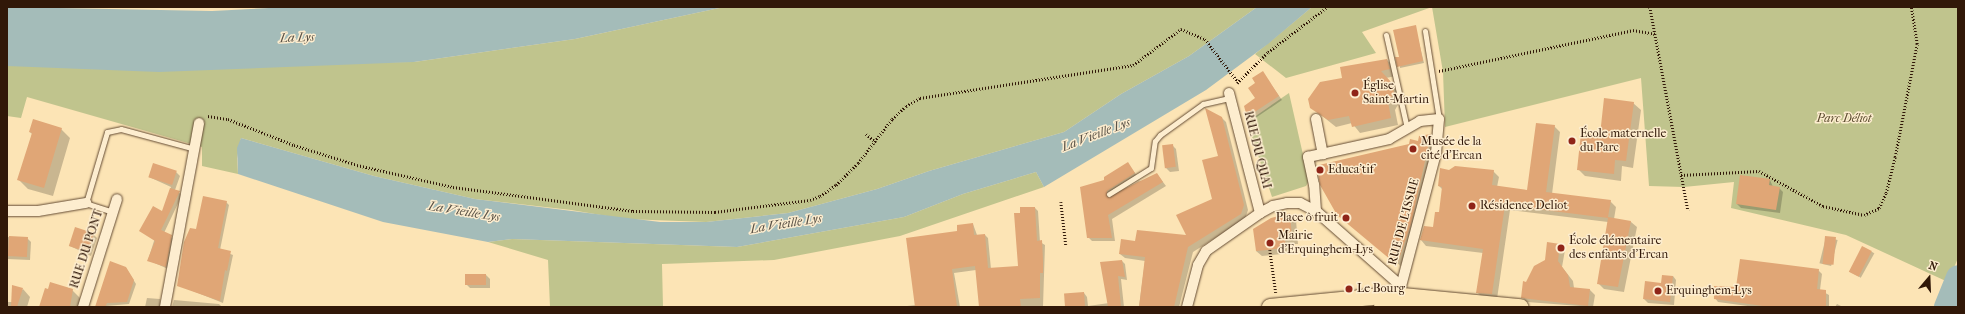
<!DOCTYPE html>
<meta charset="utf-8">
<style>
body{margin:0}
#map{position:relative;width:1965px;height:314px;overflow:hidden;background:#fce4b5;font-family:"IM FELL French Canon",serif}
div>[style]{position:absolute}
.green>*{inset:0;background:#c0c48d}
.water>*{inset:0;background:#a4bcb9}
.shadow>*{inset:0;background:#0003;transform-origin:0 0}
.river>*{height:24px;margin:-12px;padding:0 12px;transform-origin:12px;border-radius:12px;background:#a4bcb9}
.building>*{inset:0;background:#e0a676;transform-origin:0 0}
.path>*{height:2.5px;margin-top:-1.25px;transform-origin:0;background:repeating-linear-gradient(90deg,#311808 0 1px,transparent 0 3px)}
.roads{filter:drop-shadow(0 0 1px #644b33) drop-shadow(0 0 1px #644b33)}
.lane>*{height:5px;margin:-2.5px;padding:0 2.5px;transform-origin:2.5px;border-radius:2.5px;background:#fdedcf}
.street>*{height:10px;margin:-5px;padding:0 5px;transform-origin:5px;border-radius:5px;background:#fdedcf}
.primary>*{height:16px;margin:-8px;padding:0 8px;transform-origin:8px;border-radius:8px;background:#fce4b5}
.dots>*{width:11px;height:11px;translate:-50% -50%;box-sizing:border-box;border:2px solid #fdedcf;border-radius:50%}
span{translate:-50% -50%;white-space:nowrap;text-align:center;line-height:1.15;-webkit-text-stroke:3px #fdedcf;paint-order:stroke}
.poi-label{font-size:12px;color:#311808}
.left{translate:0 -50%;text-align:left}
.right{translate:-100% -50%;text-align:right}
.park-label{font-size:12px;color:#5c4c30;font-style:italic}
.street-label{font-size:12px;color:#311808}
.water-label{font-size:13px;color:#595146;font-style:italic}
.frame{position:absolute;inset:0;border:8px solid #311808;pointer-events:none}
.north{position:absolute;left:1909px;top:258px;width:40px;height:40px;-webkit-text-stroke:3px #fdedcf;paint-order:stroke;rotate:19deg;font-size:11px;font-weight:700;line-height:16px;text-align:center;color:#311808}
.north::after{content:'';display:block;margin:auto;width:14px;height:18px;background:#311808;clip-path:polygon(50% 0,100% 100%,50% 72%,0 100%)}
</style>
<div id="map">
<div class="green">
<div style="clip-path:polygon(724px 7px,1257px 7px,1189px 56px,1121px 94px,1064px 132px,929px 171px,877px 189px,788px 213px,706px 222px,625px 219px,571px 210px,475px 199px,374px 176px,241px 138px,237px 158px,238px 174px,202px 166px,202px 147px,27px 97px,21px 118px,7px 116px,7px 66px,414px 62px,575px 39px)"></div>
<div style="clip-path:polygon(1312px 7px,1958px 7px,1958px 258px,1948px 282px,1846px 235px,1731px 208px,1734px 182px,1684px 187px,1649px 186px,1641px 78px,1445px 127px,1443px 72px,1432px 7px,1362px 32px,1376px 53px,1286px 78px,1255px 54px)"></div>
<div style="clip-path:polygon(1289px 93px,1309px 181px,1306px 186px,1272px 197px,1247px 122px)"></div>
<div style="clip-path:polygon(1036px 172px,1044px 187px,900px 236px,774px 260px,662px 264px,663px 307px,550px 307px,548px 260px,488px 242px,512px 239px,737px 247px,904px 217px,963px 194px)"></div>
</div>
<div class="water">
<div style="clip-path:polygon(7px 7px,212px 11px,289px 7px,724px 7px,575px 39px,414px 62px,159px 72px,7px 66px)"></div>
<div style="clip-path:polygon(1257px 7px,1312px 7px,1268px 44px,1206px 90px,1044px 187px,1036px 172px,963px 194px,904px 217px,737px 247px,512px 239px,488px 242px,383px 222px,238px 174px,237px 148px,241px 138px,374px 176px,475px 199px,660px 222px,706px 222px,788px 213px,877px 189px,929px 171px,1064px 132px,1121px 94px,1189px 56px)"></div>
</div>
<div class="shadow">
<div style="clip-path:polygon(1415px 26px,1424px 63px,1400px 68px,1400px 58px)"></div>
<div style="clip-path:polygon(1387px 60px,1394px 67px,1396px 76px,1386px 78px,1399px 91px,1400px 101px,1395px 110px,1398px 125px,1360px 133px,1352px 123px,1336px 127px,1311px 107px,1343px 79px)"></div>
<div style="clip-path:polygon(1263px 73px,1282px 100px,1251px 121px,1245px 106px,1256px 99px,1257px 83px)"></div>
<div style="clip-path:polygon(1633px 103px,1641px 110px,1633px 168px,1622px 166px,1621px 181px,1585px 176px,1578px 169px,1600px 136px)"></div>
<div style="clip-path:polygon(1221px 117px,1226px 122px,1248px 210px,1245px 219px,1193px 252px,1179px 307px,1139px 307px,1145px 261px,1125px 258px,1120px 254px,1188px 236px,1213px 199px,1220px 156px)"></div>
<div style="clip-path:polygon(1554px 126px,1560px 132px,1552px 194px,1610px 201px,1616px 207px,1614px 219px,1631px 222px,1637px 227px,1624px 292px,1604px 289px,1598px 283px,1608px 222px,1510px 210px,1497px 299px,1483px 298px,1477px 292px,1483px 253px,1426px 246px,1421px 240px,1433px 228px,1440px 214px,1443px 190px,1439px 186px,1449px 171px,1493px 171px,1499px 177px,1497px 187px,1528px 191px)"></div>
<div style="clip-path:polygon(61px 129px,70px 138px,53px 196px,28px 189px,19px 180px,32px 134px,30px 132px)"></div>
<div style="clip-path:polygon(1431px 135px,1434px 139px,1414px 228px,1402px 267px,1339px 216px,1419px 142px,1420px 137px)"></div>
<div style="clip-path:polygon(1172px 145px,1176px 149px,1179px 171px,1170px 172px,1166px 168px)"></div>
<div style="clip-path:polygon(1128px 164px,1138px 177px,1110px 195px,1109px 199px,1139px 181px,1141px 183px,1157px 174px,1166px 186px,1112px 219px,1115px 241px,1092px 241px,1088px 237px,1105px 181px)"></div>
<div style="clip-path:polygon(176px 172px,180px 176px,175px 190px,182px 195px,164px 233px,174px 239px,168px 269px,148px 260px,171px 187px,149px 177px)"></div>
<div style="clip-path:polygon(1741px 176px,1770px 180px,1773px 187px,1779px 188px,1783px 192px,1780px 213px,1741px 208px,1737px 204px)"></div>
<div style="clip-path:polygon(226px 202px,229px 205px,220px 250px,233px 255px,223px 303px,178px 285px,197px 231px)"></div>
<div style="clip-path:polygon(1035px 208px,1038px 211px,1040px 242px,1045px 245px,1043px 307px,1054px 307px,980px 307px,976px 270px,954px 273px,960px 307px,898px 307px,916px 305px,959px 232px,973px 224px,977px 235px,985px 235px,988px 238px,991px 269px,1019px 267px,1021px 214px)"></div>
<div style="clip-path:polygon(1290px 214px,1296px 220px,1298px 244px,1291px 244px,1291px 253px,1262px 256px,1256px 251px)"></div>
<div style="clip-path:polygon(93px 234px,97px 238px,91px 256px,70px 246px)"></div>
<div style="clip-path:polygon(7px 237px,27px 238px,31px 242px,30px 260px,7px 259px)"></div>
<div style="left:1826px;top:237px;width:12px;height:27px;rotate:14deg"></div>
<div style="clip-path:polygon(1560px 245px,1565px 250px,1562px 267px,1573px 281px,1574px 288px,1590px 290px,1595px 295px,1593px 307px,1527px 302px,1522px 297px,1526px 283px)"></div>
<div style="left:1863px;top:247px;width:13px;height:28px;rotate:29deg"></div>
<div style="clip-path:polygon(1122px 261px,1125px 264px,1127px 280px,1121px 279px,1124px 307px,1129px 307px,1066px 307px,1084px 293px,1087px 297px,1088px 306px,1109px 303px)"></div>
<div style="clip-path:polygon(126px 268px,136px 284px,129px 304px,95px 307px)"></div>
<div style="clip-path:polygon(1818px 270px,1822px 274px,1820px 290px,1829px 295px,1829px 307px,1755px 307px,1718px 302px,1715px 298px,1737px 288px)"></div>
<div style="clip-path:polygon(486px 275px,490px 279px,490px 288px,470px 288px,466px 284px)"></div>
<div style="clip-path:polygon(1673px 276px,1676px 280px,1674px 305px,1648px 303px,1644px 299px)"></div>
<div style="clip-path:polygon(23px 289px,30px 297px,27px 307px,7px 307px,7px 302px,12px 302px)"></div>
<div style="clip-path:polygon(72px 290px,80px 298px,80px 307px,40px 307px)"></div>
<div style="clip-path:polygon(147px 298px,160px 299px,161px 307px,145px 307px)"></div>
<div style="clip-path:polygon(174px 300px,219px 304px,222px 307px,172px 307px)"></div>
<div style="clip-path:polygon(1837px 304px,1843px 307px,1835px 307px)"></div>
</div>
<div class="river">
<div style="left:1946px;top:307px;width:32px;rotate:-68deg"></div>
</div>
<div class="building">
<div style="clip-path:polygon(1416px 25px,1423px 61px,1397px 67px,1395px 57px,1399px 57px,1393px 30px)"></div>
<div style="clip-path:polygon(1387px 59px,1390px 69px,1381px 71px,1392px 83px,1394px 93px,1388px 102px,1391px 118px,1352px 127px,1349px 116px,1328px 120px,1310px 108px,1308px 99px,1320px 82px,1342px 78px,1340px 67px)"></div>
<div style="clip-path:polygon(1263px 71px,1279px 96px,1247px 117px,1244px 106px,1255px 98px,1248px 88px,1255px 83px,1252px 78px)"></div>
<div style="clip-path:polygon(1604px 98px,1634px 102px,1626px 161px,1615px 160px,1614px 174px,1577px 170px,1581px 133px,1600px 135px)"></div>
<div style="clip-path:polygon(1205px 108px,1222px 117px,1244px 205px,1241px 214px,1188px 247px,1174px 307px,1139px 307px,1145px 257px,1119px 254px,1121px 239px,1135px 241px,1137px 230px,1186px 235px,1176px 215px,1212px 199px,1202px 160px,1218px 156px)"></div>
<div style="clip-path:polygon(33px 119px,62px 128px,44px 188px,17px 180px,32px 133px,29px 132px)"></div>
<div style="clip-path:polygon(1536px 123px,1555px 125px,1546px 192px,1611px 200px,1608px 217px,1631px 221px,1618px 287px,1597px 284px,1608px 218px,1505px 205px,1492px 294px,1476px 293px,1483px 249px,1420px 240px,1424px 226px,1433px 227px,1435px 212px,1439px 212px,1442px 187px,1438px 186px,1440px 168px,1449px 170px,1455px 166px,1494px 170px,1492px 185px,1527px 190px)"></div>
<div style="clip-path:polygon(1431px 134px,1411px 224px,1397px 265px,1337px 215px,1320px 185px,1317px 168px,1319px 165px,1409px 144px,1410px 139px,1418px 141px,1419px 136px)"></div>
<div style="left:1173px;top:144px;width:23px;height:11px;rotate:83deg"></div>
<div style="clip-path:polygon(1128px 162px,1135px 173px,1107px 191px,1107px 197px,1157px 173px,1163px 182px,1108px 215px,1112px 238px,1087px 238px,1080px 187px,1104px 180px,1104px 177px)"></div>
<div style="left:153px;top:163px;width:25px;height:15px;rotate:18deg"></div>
<div style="clip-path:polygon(1740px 175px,1770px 179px,1769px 185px,1780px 187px,1776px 210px,1736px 204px)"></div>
<div style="clip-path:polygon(170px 188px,180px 191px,161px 230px,172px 235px,166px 267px,147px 261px,155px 241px,139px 231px,153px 206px,162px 211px)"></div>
<div style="clip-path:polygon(203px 196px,227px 201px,218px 248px,231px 251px,227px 271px,225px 270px,220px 301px,177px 286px,184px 242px,190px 228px,196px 229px)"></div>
<div style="clip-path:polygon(1020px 207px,1035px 207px,1037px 241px,1042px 240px,1043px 261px,1043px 273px,1040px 273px,1040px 298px,1020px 299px,1021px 307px,979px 307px,975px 266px,952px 269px,957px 307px,915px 307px,906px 238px,957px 231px,957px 225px,973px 223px,974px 235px,985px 234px,988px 268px,1018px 266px,1014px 213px,1020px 213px)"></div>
<div style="clip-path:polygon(1290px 213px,1292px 238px,1285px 239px,1286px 248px,1256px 251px,1253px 229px,1271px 218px)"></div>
<div style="left:75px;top:227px;width:20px;height:20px;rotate:18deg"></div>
<div style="left:9px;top:236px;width:19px;height:20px;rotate:3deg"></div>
<div style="left:1825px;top:236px;width:11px;height:28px;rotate:5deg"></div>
<div style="clip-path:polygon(1547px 242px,1560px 244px,1558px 261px,1568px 275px,1570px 287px,1590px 289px,1588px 306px,1521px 298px,1523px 281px,1526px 282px,1534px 266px,1545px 260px)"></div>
<div style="left:1862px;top:246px;width:11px;height:29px;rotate:27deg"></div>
<div style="clip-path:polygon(1740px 259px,1819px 269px,1817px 289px,1826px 290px,1826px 307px,1770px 307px,1714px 299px,1714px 286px,1736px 287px)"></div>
<div style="clip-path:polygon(1122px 260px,1125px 277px,1118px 276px,1121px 307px,1108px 307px,1100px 262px)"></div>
<div style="clip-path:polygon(110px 261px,126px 267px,134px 280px,127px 302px,107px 303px,105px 307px,95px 307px)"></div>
<div style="left:465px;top:274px;width:21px;height:11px"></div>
<div style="clip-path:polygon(1662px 275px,1673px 276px,1670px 302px,1643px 299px,1645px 281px,1661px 283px)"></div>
<div style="clip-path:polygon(50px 282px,73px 289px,70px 307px,39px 307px,45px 288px,48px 289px)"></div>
<div style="clip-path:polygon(12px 285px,23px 288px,17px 307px,11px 307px)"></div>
<div style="left:1084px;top:292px;width:15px;height:20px;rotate:86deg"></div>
</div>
<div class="path">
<div style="left:1650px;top:7px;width:207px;rotate:79.4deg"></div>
<div style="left:1439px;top:71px;width:198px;rotate:-11.9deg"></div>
<div style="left:1633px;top:30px;width:23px;rotate:10deg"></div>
<div style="left:1237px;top:83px;width:44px;rotate:-45deg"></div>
<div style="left:1268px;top:52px;width:74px;rotate:-37.3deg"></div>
<div style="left:208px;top:116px;width:20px;rotate:9deg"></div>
<div style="left:228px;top:119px;width:71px;rotate:21.5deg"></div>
<div style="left:294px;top:145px;width:66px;rotate:17.6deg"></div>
<div style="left:357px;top:165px;width:98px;rotate:12.9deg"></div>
<div style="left:453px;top:187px;width:182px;rotate:7.6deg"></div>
<div style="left:633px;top:211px;width:82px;rotate:0.7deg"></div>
<div style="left:715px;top:212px;width:96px;rotate:-7.2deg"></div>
<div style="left:810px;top:200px;width:11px;rotate:-22deg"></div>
<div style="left:820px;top:196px;width:19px;rotate:-35deg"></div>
<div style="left:836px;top:185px;width:31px;rotate:-45deg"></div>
<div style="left:858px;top:163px;width:56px;rotate:-52.3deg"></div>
<div style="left:892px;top:119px;width:19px;rotate:-43deg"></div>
<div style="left:906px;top:106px;width:16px;rotate:-30deg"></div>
<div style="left:920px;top:98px;width:216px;rotate:-8.8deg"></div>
<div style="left:1133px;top:65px;width:60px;rotate:-36.9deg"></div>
<div style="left:1181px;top:29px;width:26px;rotate:23deg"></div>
<div style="left:1205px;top:39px;width:54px;rotate:52.5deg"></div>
<div style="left:866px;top:134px;width:13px;rotate:39deg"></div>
<div style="left:1681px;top:175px;width:78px;rotate:-2.9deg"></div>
<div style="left:1759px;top:171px;width:73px;rotate:28.7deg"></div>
<div style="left:1823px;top:206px;width:42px;rotate:12.4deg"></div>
<div style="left:1864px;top:215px;width:17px;rotate:-25deg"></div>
<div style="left:1879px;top:208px;width:17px;rotate:-65deg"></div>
<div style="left:1886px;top:193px;width:37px;rotate:-76deg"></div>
<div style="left:1895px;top:157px;width:115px;rotate:-79deg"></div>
<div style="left:1917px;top:44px;width:37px;rotate:-99deg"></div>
<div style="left:1061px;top:202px;width:43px;rotate:83.4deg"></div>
<div style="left:1270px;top:250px;width:43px;rotate:82.1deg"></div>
</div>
<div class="roads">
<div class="lane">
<div style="left:1425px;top:31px;width:89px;rotate:81deg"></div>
<div style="left:1386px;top:35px;width:95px;rotate:77.3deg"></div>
<div style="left:1109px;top:194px;width:49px;rotate:-31.8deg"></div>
<div style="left:1151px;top:168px;width:27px;rotate:-82deg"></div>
<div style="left:1155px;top:141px;width:8px;rotate:-50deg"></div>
<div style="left:1160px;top:135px;width:53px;rotate:-35.8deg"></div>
<div style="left:1203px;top:104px;width:28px;rotate:-13deg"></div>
<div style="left:113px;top:212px;width:28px;rotate:-162deg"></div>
<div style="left:86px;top:203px;width:74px;rotate:-73.5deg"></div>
<div style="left:107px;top:132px;width:14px;rotate:-12deg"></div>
<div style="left:121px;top:129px;width:77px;rotate:15.1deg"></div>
</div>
<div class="street">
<div style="left:1229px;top:93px;width:124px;rotate:75.5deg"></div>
<div style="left:1316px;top:119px;width:36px;rotate:79deg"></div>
<div style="left:7px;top:211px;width:31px"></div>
<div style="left:38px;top:211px;width:49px;rotate:-9.5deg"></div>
<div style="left:1316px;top:211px;width:26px;rotate:-94deg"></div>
<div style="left:1314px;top:185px;width:29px;rotate:-102deg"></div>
<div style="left:1308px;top:157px;width:83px;rotate:-12.5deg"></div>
<div style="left:1389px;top:139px;width:36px;rotate:-30deg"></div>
<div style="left:1420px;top:121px;width:19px;rotate:-6deg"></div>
<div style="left:1439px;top:119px;width:34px;rotate:95deg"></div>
<div style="left:1436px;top:153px;width:138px;rotate:104.7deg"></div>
<div style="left:83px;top:307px;width:113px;rotate:-72.5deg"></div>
<div style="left:165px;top:307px;width:187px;rotate:-79.5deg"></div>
<div style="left:1187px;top:307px;width:43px;rotate:-75.3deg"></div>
<div style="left:1198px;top:265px;width:16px;rotate:-60deg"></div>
<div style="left:1206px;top:251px;width:66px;rotate:-35.1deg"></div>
<div style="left:1260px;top:213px;width:15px;rotate:-28deg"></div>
<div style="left:1273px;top:206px;width:14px;rotate:-12deg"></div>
<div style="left:1287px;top:203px;width:13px"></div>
<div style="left:1300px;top:203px;width:18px;rotate:27deg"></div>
<div style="left:1316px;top:211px;width:113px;rotate:41.4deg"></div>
<div style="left:1401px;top:286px;width:5px;rotate:101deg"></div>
</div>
<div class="primary">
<div style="left:1270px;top:307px;width:123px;rotate:-5.6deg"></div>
<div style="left:1392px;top:295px;width:129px;rotate:5.4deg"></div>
<div style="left:1382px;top:307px;width:38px"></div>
</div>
</div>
<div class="dots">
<div style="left:1355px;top:93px;background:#8f2418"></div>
<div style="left:1572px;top:141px;background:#8f2418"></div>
<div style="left:1413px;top:149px;background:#8f2418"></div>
<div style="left:1320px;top:170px;background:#8f2418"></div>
<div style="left:1472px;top:206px;background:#8f2418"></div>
<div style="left:1346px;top:218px;background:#8f2418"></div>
<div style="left:1270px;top:243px;background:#8f2418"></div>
<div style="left:1561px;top:248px;background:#8f2418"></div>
<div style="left:1349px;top:289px;background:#8f2418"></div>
<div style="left:1658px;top:291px;background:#8f2418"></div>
</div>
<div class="poi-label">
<span class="left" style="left:1363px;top:93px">Église<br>Saint-Martin</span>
<span class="left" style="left:1580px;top:141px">École maternelle<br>du Parc</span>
<span class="left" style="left:1421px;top:149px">Musée de la<br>cité d'Ercan</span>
<span class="left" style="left:1328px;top:170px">Educa'tif</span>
<span class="left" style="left:1480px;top:206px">Résidence Deliot</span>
<span class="right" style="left:1338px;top:218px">Place ô fruit</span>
<span class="left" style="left:1278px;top:243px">Mairie<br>d'Erquinghem-Lys</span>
<span class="left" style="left:1569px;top:248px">École élémentaire<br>des enfants d'Ercan</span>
<span class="left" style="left:1357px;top:289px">Le Bourg</span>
<span class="left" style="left:1666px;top:291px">Erquinghem-Lys</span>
</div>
<div class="park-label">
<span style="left:1844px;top:119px">Parc Déliot</span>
</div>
<div class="street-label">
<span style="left:1257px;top:150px;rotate:76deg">RUE DU QUAI</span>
<span style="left:1404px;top:222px;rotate:-75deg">RUE DE L'ISSUE</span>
<span style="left:87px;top:249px;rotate:-72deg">RUE DU PONT</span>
</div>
<div class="water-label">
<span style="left:297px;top:38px;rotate:-2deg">La Lys</span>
<span style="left:1096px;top:135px;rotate:-21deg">La Vieille Lys</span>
<span style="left:464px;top:212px;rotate:9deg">La Vieille Lys</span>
<span style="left:786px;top:224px;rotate:-9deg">La Vieille Lys</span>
</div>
<div class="frame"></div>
<div class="north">N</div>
</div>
